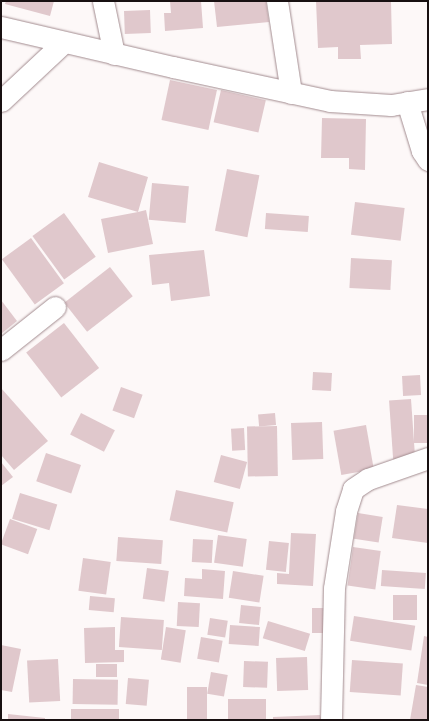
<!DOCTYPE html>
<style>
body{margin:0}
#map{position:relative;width:429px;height:721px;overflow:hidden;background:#fdf8f8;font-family:Inter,sans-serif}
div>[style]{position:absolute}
.building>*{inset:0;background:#e0c8cc;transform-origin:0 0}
.roads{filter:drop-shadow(0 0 1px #a28b8f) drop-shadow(0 0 1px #a28b8f)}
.street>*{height:21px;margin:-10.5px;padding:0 10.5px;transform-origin:10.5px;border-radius:10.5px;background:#fff}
span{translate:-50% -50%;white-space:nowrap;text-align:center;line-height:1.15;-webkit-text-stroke:3px #fff;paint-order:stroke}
.frame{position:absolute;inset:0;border:2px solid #181011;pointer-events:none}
</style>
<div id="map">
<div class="building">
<div style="clip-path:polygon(6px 1px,54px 1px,50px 16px,5px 4px)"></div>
<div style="clip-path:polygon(170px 1px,201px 1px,203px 28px,165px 31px,164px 13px,171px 13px)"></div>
<div style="clip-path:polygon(214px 1px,266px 1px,269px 22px,217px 27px)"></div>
<div style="clip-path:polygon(316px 1px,391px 1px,392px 44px,360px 45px,361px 59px,338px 59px,338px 47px,318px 48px)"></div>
<div style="left:150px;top:10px;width:23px;height:26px;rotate:88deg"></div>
<div style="left:170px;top:80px;width:48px;height:41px;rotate:12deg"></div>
<div style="left:221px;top:90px;width:46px;height:33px;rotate:13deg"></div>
<div style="clip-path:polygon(322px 118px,366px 119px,365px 170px,349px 169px,349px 158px,321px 158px)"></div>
<div style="clip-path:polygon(99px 162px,148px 177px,138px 212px,146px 210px,153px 244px,108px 253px,101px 219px,138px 212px,88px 197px)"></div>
<div style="left:227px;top:169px;width:33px;height:63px;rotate:11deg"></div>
<div style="left:152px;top:183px;width:37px;height:37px;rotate:5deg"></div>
<div style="left:355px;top:202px;width:50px;height:33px;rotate:7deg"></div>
<div style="left:64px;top:213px;width:54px;height:39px;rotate:54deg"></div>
<div style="left:266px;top:213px;width:43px;height:16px;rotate:4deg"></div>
<div style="left:31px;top:238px;width:56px;height:36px;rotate:54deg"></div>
<div style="clip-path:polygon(204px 250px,210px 296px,171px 301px,169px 283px,152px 285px,149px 255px)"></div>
<div style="left:351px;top:258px;width:41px;height:30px;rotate:3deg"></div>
<div style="left:110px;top:267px;width:37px;height:58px;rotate:52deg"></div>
<div style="clip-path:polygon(1px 300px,17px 321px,1px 334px)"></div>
<div style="left:64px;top:323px;width:57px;height:48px;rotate:52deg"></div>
<div style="left:313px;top:372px;width:19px;height:18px;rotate:3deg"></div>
<div style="left:420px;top:375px;width:20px;height:18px;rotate:87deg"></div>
<div style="left:121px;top:387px;width:23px;height:25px;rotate:20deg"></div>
<div style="clip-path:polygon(1px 388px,48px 441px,14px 470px,1px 455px)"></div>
<div style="left:411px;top:399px;width:62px;height:22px;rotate:86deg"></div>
<div style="left:81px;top:413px;width:38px;height:24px;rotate:27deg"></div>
<div style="left:275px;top:413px;width:12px;height:17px;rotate:85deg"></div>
<div style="left:414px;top:415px;width:14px;height:28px"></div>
<div style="left:322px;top:422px;width:37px;height:31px;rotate:88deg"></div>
<div style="left:366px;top:425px;width:45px;height:33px;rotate:80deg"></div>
<div style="left:277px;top:426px;width:50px;height:30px;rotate:89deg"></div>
<div style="left:244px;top:428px;width:22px;height:13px;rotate:87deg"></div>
<div style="left:46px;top:453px;width:37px;height:30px;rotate:19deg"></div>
<div style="left:221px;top:455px;width:27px;height:28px;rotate:15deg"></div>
<div style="clip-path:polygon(1px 462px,13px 477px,1px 486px)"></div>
<div style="left:176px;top:490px;width:59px;height:31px;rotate:12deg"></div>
<div style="left:20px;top:493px;width:39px;height:27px;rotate:17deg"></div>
<div style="clip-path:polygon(397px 505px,428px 509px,428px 543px,392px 538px)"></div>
<div style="left:358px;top:513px;width:25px;height:26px;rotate:9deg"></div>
<div style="left:10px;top:519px;width:29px;height:27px;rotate:20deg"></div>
<div style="clip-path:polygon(291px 533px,316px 534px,313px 586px,277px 584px,277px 573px,289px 574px)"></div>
<div style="left:218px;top:535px;width:29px;height:28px;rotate:8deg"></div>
<div style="left:118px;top:537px;width:45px;height:24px;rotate:4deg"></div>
<div style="left:193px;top:539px;width:20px;height:23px;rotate:3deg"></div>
<div style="left:269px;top:541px;width:20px;height:29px;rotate:6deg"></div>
<div style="left:353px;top:547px;width:28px;height:39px;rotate:8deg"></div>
<div style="left:83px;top:558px;width:28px;height:33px;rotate:8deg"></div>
<div style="left:147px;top:568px;width:22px;height:31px;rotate:8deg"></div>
<div style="clip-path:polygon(202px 569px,225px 571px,223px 599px,184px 596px,185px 578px,202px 579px)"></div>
<div style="left:382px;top:570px;width:44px;height:16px;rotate:4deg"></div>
<div style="left:233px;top:571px;width:31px;height:27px;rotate:9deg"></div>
<div style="left:393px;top:595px;width:24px;height:25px"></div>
<div style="left:90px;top:596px;width:25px;height:14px;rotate:5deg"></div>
<div style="left:178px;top:602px;width:22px;height:24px;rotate:3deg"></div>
<div style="left:241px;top:605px;width:20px;height:18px;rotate:6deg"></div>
<div style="left:312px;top:608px;width:15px;height:25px"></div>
<div style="left:354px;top:616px;width:62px;height:25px;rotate:9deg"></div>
<div style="left:121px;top:617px;width:43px;height:30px;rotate:4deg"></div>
<div style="left:210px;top:618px;width:18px;height:17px;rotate:9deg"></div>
<div style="left:268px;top:621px;width:44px;height:18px;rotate:17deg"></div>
<div style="left:230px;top:625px;width:30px;height:19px;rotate:4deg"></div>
<div style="clip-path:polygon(115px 627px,115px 650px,124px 650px,124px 662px,85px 663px,84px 628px)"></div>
<div style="left:166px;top:627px;width:20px;height:33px;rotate:9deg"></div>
<div style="clip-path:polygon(424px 636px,428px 637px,428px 685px,417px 683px)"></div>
<div style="left:201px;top:637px;width:22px;height:22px;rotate:10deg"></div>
<div style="clip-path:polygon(1px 645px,21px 649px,12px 692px,1px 690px)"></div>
<div style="left:307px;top:657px;width:33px;height:31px;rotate:88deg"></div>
<div style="left:58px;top:659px;width:42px;height:31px;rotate:87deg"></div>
<div style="left:352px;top:660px;width:51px;height:32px;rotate:4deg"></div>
<div style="left:244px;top:661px;width:24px;height:26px;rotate:2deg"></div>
<div style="left:96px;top:664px;width:21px;height:13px"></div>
<div style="left:211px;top:672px;width:17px;height:22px;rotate:10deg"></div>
<div style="left:128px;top:678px;width:21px;height:26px;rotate:5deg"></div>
<div style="left:73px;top:679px;width:45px;height:25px;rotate:1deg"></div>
<div style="clip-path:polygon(416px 685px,428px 687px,428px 720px,410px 720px)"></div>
<div style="left:187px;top:687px;width:20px;height:32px"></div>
<div style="left:266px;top:699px;width:21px;height:38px;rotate:90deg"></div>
<div style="left:71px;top:709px;width:48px;height:11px"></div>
<div style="clip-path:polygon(8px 714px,45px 718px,45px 720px,8px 720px)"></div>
<div style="clip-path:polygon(320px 715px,321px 720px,273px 720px,273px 717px)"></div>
</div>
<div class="roads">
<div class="street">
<div style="left:103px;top:1px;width:54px;rotate:78.3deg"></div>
<div style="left:277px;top:1px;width:93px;rotate:81.3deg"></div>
<div style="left:1px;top:27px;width:177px;rotate:13.1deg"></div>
<div style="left:173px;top:67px;width:161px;rotate:12.2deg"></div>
<div style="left:330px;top:101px;width:61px;rotate:3.8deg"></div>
<div style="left:391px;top:105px;width:37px;rotate:-9deg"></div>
<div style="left:1px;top:101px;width:86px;rotate:-43.1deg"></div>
<div style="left:407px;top:102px;width:51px;rotate:73deg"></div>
<div style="left:422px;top:151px;width:11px;rotate:56deg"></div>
<div style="left:1px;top:350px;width:69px;rotate:-38.5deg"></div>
<div style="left:331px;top:720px;width:132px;rotate:-88.7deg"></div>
<div style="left:334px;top:588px;width:78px;rotate:-81.1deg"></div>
<div style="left:346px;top:511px;width:23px;rotate:-72deg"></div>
<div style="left:353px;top:489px;width:18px;rotate:-34deg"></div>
<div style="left:368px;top:479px;width:64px;rotate:-19.3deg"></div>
</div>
</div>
<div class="frame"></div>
</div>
